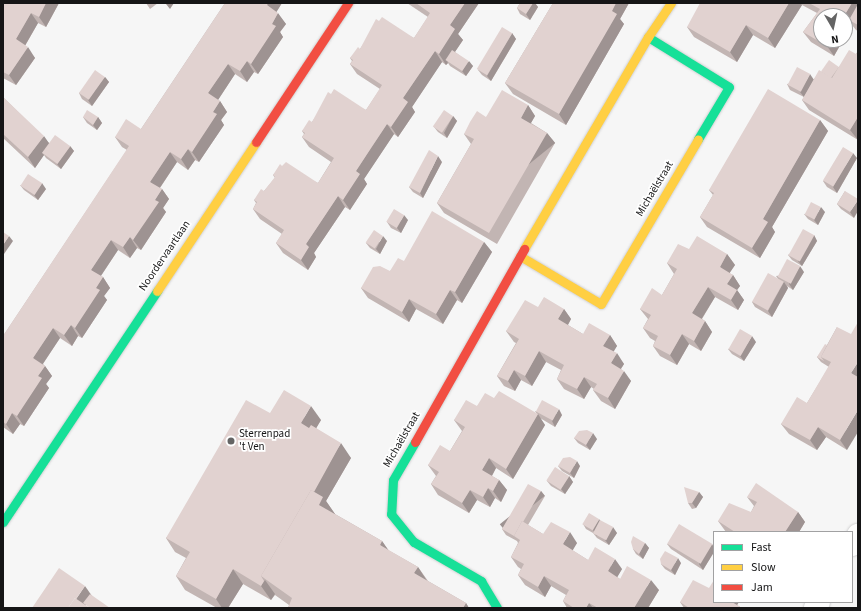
<!DOCTYPE html>
<meta charset="utf-8">
<style>
body{margin:0}
#map{position:relative;width:861px;height:611px;overflow:hidden;background:#f6f6f6;font-family:"Source Sans 3",sans-serif}
div>[style]{position:absolute}
.roads{filter:drop-shadow(0 0 1px #d0d0d1) drop-shadow(0 0 1px #d0d0d1)}
.street>*{height:22px;margin:-11px;padding:0 11px;transform-origin:11px;border-radius:11px;background:#fefefe}
.fast>*{height:9px;margin:-4.5px;padding:0 4.5px;transform-origin:4.5px;border-radius:4.5px;background:#16e098}
.slow>*{height:9px;margin:-4.5px;padding:0 4.5px;transform-origin:4.5px;border-radius:4.5px;background:#ffcf43}
.jam>*{height:9px;margin:-4.5px;padding:0 4.5px;transform-origin:4.5px;border-radius:4.5px;background:#f24e42}
.wall>*{inset:0;background:#c2b5b3}
.shaded-wall>*{inset:0;background:#9e9392;transform-origin:0 0}
.building>*{inset:0;background:#e1d2d0;transform-origin:0 0}
.dots>*{width:11px;height:11px;translate:-50% -50%;box-sizing:border-box;border:2px solid #fff;border-radius:50%}
span{translate:-50% -50%;white-space:nowrap;text-align:center;line-height:1.15;-webkit-text-stroke:3.5px #fff;paint-order:stroke}
.street-label{font-size:11px;color:#151516}
.poi-label{font-size:11px;color:#151516}
.left{translate:0 -50%;text-align:left}
.frame{position:absolute;inset:0;border:4px solid #151516;pointer-events:none}
.legend{position:absolute;left:713px;top:531px;width:140px;height:72px;box-sizing:border-box;background:#fff;border:1px solid #a1a1a2;margin:0;padding:5px 7px;list-style:none;font-size:12px;color:#151516}
.legend li{display:flex;align-items:center;gap:8px;height:20px}
.legend b{width:20px;border:1px solid #a1a1a2}
.north{position:absolute;left:813px;top:8px;width:40px;height:40px;box-sizing:border-box;background:#fff;border:1px solid #a1a1a2;border-radius:50%;rotate:171deg;font-size:11px;font-weight:700;line-height:16px;text-align:center;color:#151516}
.north::after{content:'';display:block;margin:auto;width:14px;height:18px;background:#646464;clip-path:polygon(50% 0,100% 100%,50% 72%,0 100%)}
</style>
<div id="map">
<div class="roads">
<div class="street">
<div style="left:852px;top:545px;width:12px;rotate:-59deg"></div>
<div style="left:815px;top:608px;width:7px;rotate:-56deg"></div>
</div>
<div class="fast">
<div style="left:648px;top:37px;width:95px;rotate:31.7deg"></div>
<div style="left:729px;top:87px;width:61px;rotate:120.8deg"></div>
<div style="left:415px;top:442px;width:44px;rotate:120.1deg"></div>
<div style="left:393px;top:480px;width:34px;rotate:93deg"></div>
<div style="left:391px;top:514px;width:36px;rotate:51deg"></div>
<div style="left:414px;top:542px;width:78px;rotate:30.2deg"></div>
<div style="left:481px;top:581px;width:31px;rotate:59deg"></div>
<div style="left:3px;top:522px;width:278px;rotate:-56.3deg"></div>
</div>
<div class="slow">
<div style="left:524px;top:249px;width:246px;rotate:-59.7deg"></div>
<div style="left:648px;top:37px;width:41px;rotate:-55.9deg"></div>
<div style="left:520px;top:256px;width:94px;rotate:30.7deg"></div>
<div style="left:601px;top:304px;width:191px;rotate:-59.5deg"></div>
<div style="left:157px;top:291px;width:179px;rotate:-56.4deg"></div>
</div>
<div class="jam">
<div style="left:256px;top:142px;width:167px;rotate:-56.5deg"></div>
<div style="left:415px;top:442px;width:222px;rotate:-60.5deg"></div>
</div>
</div>
<div class="wall">
<div style="clip-path:polygon(3px 3px,59px 3px,46px 27px,38px 23px,25px 46px,35px 58px,16px 85px,3px 78px)"></div>
<div style="clip-path:polygon(146px 3px,158px 3px,150px 9px)"></div>
<div style="clip-path:polygon(225px 3px,282px 3px,276px 12px,286px 24px,280px 32px,283px 37px,258px 74px,254px 72px,247px 82px,235px 74px,218px 100px,220px 101px,227px 112px,221px 120px,224px 125px,199px 162px,195px 160px,188px 170px,177px 162px,160px 188px,162px 189px,169px 199px,163px 208px,166px 212px,141px 250px,137px 248px,130px 258px,118px 250px,101px 276px,103px 277px,110px 288px,104px 296px,107px 300px,82px 338px,78px 336px,72px 346px,60px 338px,43px 364px,45px 366px,52px 376px,46px 384px,49px 388px,24px 426px,20px 424px,13px 434px,3px 427px,3px 336px,127px 150px,122px 147px,115px 137px,141px 129px)"></div>
<div style="clip-path:polygon(407px 3px,479px 3px,458px 34px,463px 40px,455px 52px,473px 66px,466px 76px,450px 66px,448px 63px,446px 65px,442px 62px,412px 107px,415px 112px,398px 137px,394px 134px,364px 179px,367px 184px,350px 210px,345px 207px,314px 253px,316px 257px,308px 270px,283px 253px,276px 243px,282px 234px,260px 219px,253px 209px,256px 203px,254px 200px,264px 191px,275px 178px,273px 175px,282px 166px,318px 183px,331px 162px,309px 147px,302px 137px,304px 134px,302px 131px,312px 122px,331px 94px,366px 110px,380px 89px,357px 74px,350px 64px,352px 61px,350px 58px,360px 49px,379px 21px,414px 38px,428px 17px)"></div>
<div style="clip-path:polygon(520px 3px,535px 3px,538px 7px,530px 20px,520px 14px,517px 8px)"></div>
<div style="clip-path:polygon(553px 3px,629px 3px,620px 19px,624px 24px,566px 125px,513px 94px,505px 83px)"></div>
<div style="clip-path:polygon(759px 3px,858px 3px,858px 31px,856px 30px,852px 25px,834px 56px,811px 42px,803px 32px,817px 13px,802px 5px,775px 48px,753px 35px,737px 62px,694px 37px,687px 27px,759px 4px)"></div>
<div style="clip-path:polygon(512px 33px,516px 39px,491px 81px,482px 75px,478px 70px)"></div>
<div style="clip-path:polygon(858px 51px,858px 140px,809px 110px,802px 100px,804px 97px,790px 90px,787px 84px,814px 79px,822px 72px,839px 67px,856px 54px)"></div>
<div style="clip-path:polygon(105px 77px,109px 82px,92px 106px,82px 99px,79px 93px)"></div>
<div style="clip-path:polygon(3px 97px,49px 143px,70px 146px,74px 151px,61px 169px,46px 158px,44px 155px,35px 168px,3px 138px)"></div>
<div style="clip-path:polygon(528px 105px,535px 116px,531px 123px,547px 133px,555px 143px,497px 244px,444px 213px,437px 203px,471px 144px,464px 134px,486px 117px)"></div>
<div style="clip-path:polygon(453px 116px,457px 121px,447px 138px,438px 132px,434px 127px)"></div>
<div style="clip-path:polygon(83px 117px,98px 117px,102px 123px,97px 130px,87px 123px)"></div>
<div style="clip-path:polygon(820px 120px,828px 131px,772px 227px,775px 232px,760px 258px,707px 227px,700px 217px,713px 195px,709px 190px)"></div>
<div style="clip-path:polygon(857px 158px,837px 193px,827px 187px,823px 181px)"></div>
<div style="clip-path:polygon(442px 162px,423px 198px,413px 192px,409px 187px)"></div>
<div style="clip-path:polygon(20px 185px,46px 189px,38px 200px,24px 190px)"></div>
<div style="clip-path:polygon(845px 191px,854px 218px,841px 209px,837px 204px)"></div>
<div style="clip-path:polygon(825px 212px,818px 225px,808px 219px,804px 214px)"></div>
<div style="clip-path:polygon(408px 220px,401px 233px,391px 228px,387px 222px)"></div>
<div style="clip-path:polygon(814px 235px,817px 241px,802px 266px,792px 260px,788px 255px)"></div>
<div style="clip-path:polygon(387px 241px,380px 254px,370px 248px,366px 243px)"></div>
<div style="clip-path:polygon(484px 242px,492px 252px,462px 303px,457px 300px,443px 324px,416px 309px,409px 322px,368px 298px,361px 288px,390px 271px,404px 261px)"></div>
<div style="clip-path:polygon(689px 249px,727px 254px,735px 265px,729px 273px,733px 275px,740px 286px,737px 290px,744px 300px,738px 310px,715px 297px,702px 319px,705px 321px,712px 332px,701px 351px,689px 344px,677px 365px,660px 356px,653px 346px,655px 341px,650px 338px,643px 328px,648px 319px,640px 309px,662px 295px,674px 274px,667px 263px)"></div>
<div style="clip-path:polygon(804px 272px,793px 290px,787px 286px,788px 288px,772px 317px,755px 307px,752px 302px,778px 279px,776px 276px)"></div>
<div style="clip-path:polygon(538px 307px,564px 309px,571px 319px,568px 325px,583px 334px,610px 335px,617px 346px,613px 351px,624px 364px,621px 369px,631px 381px,615px 409px,601px 401px,593px 390px,594px 389px,591px 387px,584px 399px,564px 389px,557px 379px,561px 370px,546px 362px,532px 386px,521px 380px,515px 391px,504px 386px,497px 376px,516px 343px,514px 342px,506px 331px)"></div>
<div style="clip-path:polygon(837px 327px,847px 450px,826px 437px,817px 450px,789px 434px,781px 424px,807px 403px,829px 367px,821px 362px,817px 357px,827px 345px)"></div>
<div style="clip-path:polygon(756px 342px,744px 361px,732px 354px,728px 349px)"></div>
<div style="clip-path:polygon(494px 398px,537px 414px,535px 411px,562px 415px,555px 427px,540px 418px,545px 425px,513px 479px,496px 468px,492px 476px,499px 480px,507px 490px,501px 502px,495px 498px,490px 507px,477px 500px,469px 513px,438px 495px,431px 484px,436px 476px,428px 465px,450px 451px,462px 431px,454px 420px,477px 406px)"></div>
<div style="clip-path:polygon(270px 413px,321px 420px,316px 428px,351px 458px,326px 501px,335px 514px,382px 541px,388px 550px,418px 567px,428px 581px,466px 603px,469px 608px,288px 608px,289px 605px,275px 595px,271px 600px,243px 584px,228px 608px,217px 608px,185px 590px,176px 576px,186px 558px,175px 552px,166px 538px)"></div>
<div style="clip-path:polygon(574px 438px,597px 439px,590px 450px,578px 443px)"></div>
<div style="clip-path:polygon(558px 466px,580px 466px,574px 478px,562px 471px)"></div>
<div style="clip-path:polygon(569px 476px,573px 482px,565px 494px,551px 486px,547px 481px)"></div>
<div style="clip-path:polygon(541px 491px,545px 496px,528px 525px,543px 534px,577px 543px,572px 550px,588px 560px,622px 569px,617px 577px,620px 579px,659px 590px,648px 608px,567px 608px,563px 601px,566px 595px,551px 586px,545px 597px,525px 585px,518px 575px,521px 569px,518px 567px,511px 557px,518px 543px,517px 541px,506px 535px,502px 529px)"></div>
<div style="clip-path:polygon(699px 492px,703px 497px,696px 508px,692px 509px,688px 503px)"></div>
<div style="clip-path:polygon(747px 497px,798px 512px,805px 522px,799px 532px,726px 532px,718px 521px,751px 512px,754px 506px)"></div>
<div style="clip-path:polygon(600px 521px,617px 533px,609px 545px,597px 538px,593px 533px,586px 529px,583px 524px)"></div>
<div style="clip-path:polygon(645px 543px,649px 548px,643px 559px,636px 554px,633px 549px)"></div>
<div style="clip-path:polygon(667px 544px,712px 544px,714px 548px,714px 552px,703px 570px,671px 549px)"></div>
<div style="clip-path:polygon(681px 563px,675px 575px,665px 569px,661px 564px)"></div>
<div style="clip-path:polygon(680px 602px,739px 602px,737px 605px,742px 608px,684px 608px)"></div>
</div>
<div class="shaded-wall">
<div style="clip-path:polygon(46px 3px,59px 3px,46px 27px,39px 17px)"></div>
<div style="clip-path:polygon(167px 3px,174px 3px,170px 9px,166px 4px)"></div>
<div style="clip-path:polygon(268px 3px,282px 3px,274px 16px,267px 5px)"></div>
<div style="clip-path:polygon(465px 3px,479px 3px,458px 34px,463px 40px,448px 62px,446px 60px,448px 63px,446px 65px,439px 54px,450px 25px)"></div>
<div style="clip-path:polygon(533px 3px,535px 3px,538px 7px,530px 20px,526px 14px)"></div>
<div style="clip-path:polygon(616px 3px,629px 3px,620px 19px,624px 24px,566px 125px,559px 114px)"></div>
<div style="clip-path:polygon(789px 3px,800px 3px,802px 5px,775px 48px,768px 38px)"></div>
<div style="clip-path:polygon(852px 3px,858px 3px,858px 15px,849px 20px,852px 25px,845px 37px,845px 16px,844px 16px)"></div>
<div style="clip-path:polygon(31px 13px,38px 23px,23px 49px,16px 39px)"></div>
<div style="clip-path:polygon(278px 13px,286px 24px,280px 32px,283px 37px,258px 74px,251px 64px,272px 24px)"></div>
<div style="clip-path:polygon(746px 25px,753px 35px,737px 62px,730px 52px)"></div>
<div style="clip-path:polygon(512px 33px,516px 39px,491px 81px,487px 76px)"></div>
<div style="clip-path:polygon(830px 40px,843px 40px,834px 56px,827px 46px)"></div>
<div style="clip-path:polygon(28px 47px,35px 58px,16px 85px,9px 75px)"></div>
<div style="clip-path:polygon(435px 51px,442px 62px,412px 107px,415px 112px,398px 137px,391px 127px,403px 98px)"></div>
<div style="clip-path:polygon(247px 61px,254px 72px,247px 82px,240px 71px)"></div>
<div style="clip-path:polygon(469px 61px,473px 66px,466px 76px,462px 71px)"></div>
<div style="clip-path:polygon(228px 64px,235px 74px,216px 103px,208px 93px)"></div>
<div style="clip-path:polygon(810px 74px,814px 80px,804px 97px,800px 92px)"></div>
<div style="clip-path:polygon(105px 77px,109px 82px,92px 106px,88px 100px)"></div>
<div style="clip-path:polygon(220px 101px,227px 112px,221px 120px,224px 125px,199px 162px,192px 152px,213px 112px)"></div>
<div style="clip-path:polygon(528px 105px,535px 116px,528px 128px,521px 118px)"></div>
<div style="clip-path:polygon(453px 116px,457px 121px,447px 138px,444px 133px)"></div>
<div style="clip-path:polygon(98px 117px,102px 123px,97px 130px,93px 125px)"></div>
<div style="clip-path:polygon(858px 117px,858px 140px,850px 130px)"></div>
<div style="clip-path:polygon(820px 120px,828px 131px,772px 227px,775px 232px,760px 258px,752px 248px,763px 219px)"></div>
<div style="clip-path:polygon(387px 124px,394px 134px,364px 179px,367px 184px,350px 210px,343px 200px,356px 171px)"></div>
<div style="left:547px;top:133px;width:13px;height:116px;rotate:51deg"></div>
<div style="clip-path:polygon(44px 136px,51px 146px,42px 153px,44px 155px,35px 168px,28px 157px)"></div>
<div style="clip-path:polygon(70px 146px,74px 151px,61px 169px,57px 164px)"></div>
<div style="clip-path:polygon(188px 149px,195px 160px,188px 170px,181px 159px)"></div>
<div style="clip-path:polygon(170px 152px,177px 162px,157px 192px,150px 182px)"></div>
<div style="clip-path:polygon(853px 153px,857px 158px,837px 193px,833px 187px)"></div>
<div style="clip-path:polygon(438px 156px,442px 162px,423px 198px,420px 193px)"></div>
<div style="clip-path:polygon(42px 183px,46px 189px,38px 200px,34px 195px)"></div>
<div style="clip-path:polygon(162px 189px,169px 199px,163px 208px,166px 212px,141px 250px,133px 240px,155px 200px)"></div>
<div style="clip-path:polygon(338px 196px,345px 207px,314px 253px,316px 257px,308px 270px,301px 260px,306px 244px)"></div>
<div style="clip-path:polygon(858px 200px,858px 211px,854px 218px,850px 212px)"></div>
<div style="clip-path:polygon(821px 207px,825px 212px,818px 225px,814px 220px)"></div>
<div style="clip-path:polygon(404px 215px,408px 220px,401px 233px,397px 228px)"></div>
<div style="clip-path:polygon(814px 235px,817px 241px,802px 266px,798px 261px)"></div>
<div style="clip-path:polygon(9px 236px,13px 241px,4px 254px,3px 252px,3px 245px)"></div>
<div style="clip-path:polygon(383px 236px,387px 241px,380px 254px,376px 249px)"></div>
<div style="clip-path:polygon(130px 237px,137px 248px,130px 258px,123px 247px)"></div>
<div style="clip-path:polygon(111px 240px,118px 250px,98px 280px,91px 270px)"></div>
<div style="clip-path:polygon(484px 242px,492px 252px,462px 303px,455px 292px)"></div>
<div style="clip-path:polygon(727px 254px,735px 265px,727px 277px,720px 267px)"></div>
<div style="clip-path:polygon(800px 266px,804px 272px,793px 290px,789px 284px)"></div>
<div style="clip-path:polygon(733px 275px,740px 286px,737px 290px,744px 300px,738px 310px,731px 300px,727px 284px)"></div>
<div style="clip-path:polygon(103px 277px,110px 288px,104px 296px,107px 300px,82px 338px,75px 328px,96px 288px)"></div>
<div style="clip-path:polygon(784px 282px,788px 288px,772px 317px,768px 311px)"></div>
<div style="clip-path:polygon(708px 287px,715px 297px,699px 323px,692px 313px)"></div>
<div style="clip-path:polygon(450px 290px,457px 300px,443px 324px,436px 314px)"></div>
<div style="clip-path:polygon(409px 299px,416px 309px,409px 322px,402px 312px)"></div>
<div style="clip-path:polygon(564px 309px,571px 319px,565px 330px,558px 319px)"></div>
<div style="clip-path:polygon(705px 321px,712px 332px,701px 351px,694px 341px)"></div>
<div style="clip-path:polygon(71px 325px,78px 336px,72px 346px,64px 335px)"></div>
<div style="clip-path:polygon(53px 328px,60px 338px,40px 368px,33px 358px)"></div>
<div style="clip-path:polygon(682px 334px,689px 344px,677px 365px,670px 355px)"></div>
<div style="clip-path:polygon(610px 335px,617px 346px,611px 356px,603px 346px)"></div>
<div style="clip-path:polygon(752px 336px,756px 342px,744px 361px,740px 356px)"></div>
<div style="clip-path:polygon(539px 351px,546px 362px,532px 386px,525px 376px)"></div>
<div style="clip-path:polygon(617px 353px,624px 364px,618px 373px,611px 363px)"></div>
<div style="clip-path:polygon(858px 362px,858px 383px,851px 373px)"></div>
<div style="clip-path:polygon(45px 366px,52px 376px,46px 384px,49px 388px,24px 426px,17px 416px,38px 376px)"></div>
<div style="clip-path:polygon(514px 370px,521px 380px,515px 391px,508px 381px)"></div>
<div style="clip-path:polygon(624px 371px,631px 381px,615px 409px,608px 398px)"></div>
<div style="clip-path:polygon(584px 377px,591px 387px,584px 399px,577px 389px)"></div>
<div style="clip-path:polygon(311px 406px,321px 420px,311px 437px,301px 423px)"></div>
<div style="clip-path:polygon(559px 409px,562px 415px,555px 427px,552px 421px)"></div>
<div style="clip-path:polygon(858px 410px,858px 432px,847px 450px,840px 440px)"></div>
<div style="clip-path:polygon(12px 413px,20px 424px,13px 434px,6px 424px)"></div>
<div style="clip-path:polygon(538px 414px,545px 425px,513px 479px,506px 469px)"></div>
<div style="clip-path:polygon(818px 427px,826px 437px,817px 450px,810px 440px)"></div>
<div style="clip-path:polygon(593px 433px,597px 439px,590px 450px,586px 445px)"></div>
<div style="clip-path:polygon(341px 443px,351px 458px,326px 501px,335px 514px,263px 578px)"></div>
<div style="clip-path:polygon(489px 458px,496px 468px,489px 481px,482px 470px)"></div>
<div style="clip-path:polygon(577px 461px,580px 466px,574px 478px,570px 473px)"></div>
<div style="clip-path:polygon(569px 476px,573px 482px,565px 494px,561px 489px)"></div>
<div style="clip-path:polygon(499px 480px,507px 490px,501px 502px,493px 491px)"></div>
<div style="clip-path:polygon(488px 488px,495px 498px,490px 507px,483px 497px)"></div>
<div style="clip-path:polygon(470px 490px,477px 500px,469px 513px,462px 503px)"></div>
<div style="left:541px;top:491px;width:6px;height:53px;rotate:51deg"></div>
<div style="clip-path:polygon(699px 492px,703px 497px,696px 508px,692px 503px)"></div>
<div style="clip-path:polygon(798px 512px,805px 522px,799px 532px,785px 532px)"></div>
<div style="clip-path:polygon(599px 519px,603px 525px,597px 536px,593px 530px)"></div>
<div style="clip-path:polygon(613px 527px,617px 533px,609px 545px,605px 540px)"></div>
<div style="clip-path:polygon(570px 532px,577px 543px,570px 555px,563px 544px)"></div>
<div style="clip-path:polygon(382px 541px,394px 558px,380px 545px)"></div>
<div style="clip-path:polygon(645px 543px,649px 548px,643px 559px,639px 554px)"></div>
<div style="clip-path:polygon(712px 544px,714px 548px,714px 552px,703px 570px,699px 564px)"></div>
<div style="clip-path:polygon(678px 558px,681px 563px,675px 575px,671px 570px)"></div>
<div style="clip-path:polygon(615px 559px,622px 569px,615px 581px,608px 571px)"></div>
<div style="clip-path:polygon(418px 567px,429px 584px,414px 573px)"></div>
<div style="clip-path:polygon(233px 569px,243px 584px,228px 608px,222px 608px,216px 599px)"></div>
<div style="clip-path:polygon(544px 576px,551px 586px,545px 597px,538px 587px)"></div>
<div style="clip-path:polygon(265px 580px,275px 594px,271px 600px,261px 586px)"></div>
<div style="clip-path:polygon(651px 580px,659px 590px,648px 608px,634px 608px)"></div>
<div style="clip-path:polygon(85px 586px,92px 596px,84px 608px,70px 608px)"></div>
<div style="clip-path:polygon(729px 602px,739px 602px,735px 608px)"></div>
<div style="clip-path:polygon(466px 603px,469px 608px,463px 608px)"></div>
<div style="clip-path:polygon(589px 603px,593px 608px,586px 608px)"></div>
</div>
<div class="building">
<div style="clip-path:polygon(3px 3px,46px 3px,39px 17px,31px 13px,16px 39px,28px 47px,9px 75px,3px 72px)"></div>
<div style="clip-path:polygon(225px 3px,268px 3px,267px 5px,278px 13px,272px 24px,276px 26px,251px 64px,247px 61px,240px 71px,228px 64px,208px 93px,220px 101px,213px 112px,217px 114px,192px 152px,188px 149px,181px 159px,170px 152px,150px 182px,162px 189px,155px 200px,159px 202px,133px 240px,130px 237px,123px 247px,111px 240px,91px 270px,103px 277px,96px 288px,100px 290px,75px 328px,71px 325px,64px 335px,53px 328px,33px 358px,45px 366px,38px 376px,42px 378px,17px 416px,12px 413px,6px 424px,3px 422px,3px 336px,129px 146px,115px 137px,126px 119px,141px 129px)"></div>
<div style="clip-path:polygon(416px 3px,465px 3px,450px 25px,455px 29px,439px 54px,435px 51px,403px 98px,408px 102px,391px 127px,387px 124px,371px 148px,356px 171px,360px 174px,343px 200px,338px 196px,306px 244px,309px 247px,301px 260px,276px 243px,284px 230px,253px 209px,257px 202px,254px 200px,261px 189px,264px 191px,275px 177px,273px 175px,280px 164px,282px 166px,286px 162px,318px 183px,334px 158px,302px 137px,305px 133px,302px 131px,309px 120px,312px 122px,328px 92px,331px 94px,334px 89px,366px 110px,382px 85px,350px 64px,353px 60px,350px 58px,358px 47px,360px 49px,376px 19px,379px 21px,382px 17px,414px 38px,430px 13px)"></div>
<div style="clip-path:polygon(520px 3px,533px 3px,526px 14px,517px 8px)"></div>
<div style="clip-path:polygon(553px 3px,616px 3px,612px 11px,617px 14px,559px 114px,505px 83px)"></div>
<div style="clip-path:polygon(700px 3px,758px 3px,759px 4px,759px 3px,789px 3px,768px 38px,746px 25px,730px 52px,687px 27px)"></div>
<div style="clip-path:polygon(809px 3px,852px 3px,844px 16px,821px 16px,821px 40px,830px 40px,827px 46px,803px 32px,820px 9px)"></div>
<div style="clip-path:polygon(858px 4px,858px 25px,849px 20px)"></div>
<div style="left:502px;top:27px;width:12px;height:49px;rotate:31deg"></div>
<div style="left:452px;top:50px;width:20px;height:12px;rotate:33deg"></div>
<div style="clip-path:polygon(849px 50px,856px 54px,858px 51px,858px 117px,850px 130px,802px 100px,819px 70px,832px 78px)"></div>
<div style="left:829px;top:60px;width:12px;height:14px;rotate:35deg"></div>
<div style="left:797px;top:67px;width:15px;height:20px;rotate:28deg"></div>
<div style="left:95px;top:70px;width:12px;height:28px;rotate:35deg"></div>
<div style="clip-path:polygon(768px 89px,820px 120px,763px 219px,768px 222px,752px 248px,700px 217px,714px 193px,709px 190px)"></div>
<div style="clip-path:polygon(502px 90px,528px 105px,521px 118px,547px 133px,489px 233px,437px 203px,474px 139px,464px 134px,470px 122px,477px 111px,486px 117px)"></div>
<div style="clip-path:polygon(3px 97px,44px 136px,28px 157px,3px 134px)"></div>
<div style="clip-path:polygon(87px 110px,98px 117px,93px 125px,83px 117px)"></div>
<div style="left:444px;top:110px;width:11px;height:20px;rotate:34deg"></div>
<div style="left:55px;top:135px;width:19px;height:22px;rotate:36deg"></div>
<div style="left:843px;top:147px;width:12px;height:39px;rotate:31deg"></div>
<div style="clip-path:polygon(429px 150px,438px 156px,420px 193px,409px 187px)"></div>
<div style="left:28px;top:174px;width:17px;height:14px;rotate:33deg"></div>
<div style="clip-path:polygon(845px 191px,858px 199px,858px 200px,850px 212px,837px 204px)"></div>
<div style="left:811px;top:202px;width:11px;height:14px;rotate:27deg"></div>
<div style="left:394px;top:209px;width:12px;height:15px;rotate:31deg"></div>
<div style="clip-path:polygon(432px 211px,484px 242px,455px 292px,450px 290px,436px 314px,409px 299px,402px 312px,361px 288px,373px 267px,380px 266px,390px 271px,398px 258px,404px 261px)"></div>
<div style="left:803px;top:229px;width:13px;height:30px;rotate:29deg"></div>
<div style="left:374px;top:230px;width:11px;height:15px;rotate:34deg"></div>
<div style="clip-path:polygon(3px 232px,9px 236px,3px 245px)"></div>
<div style="clip-path:polygon(697px 236px,727px 254px,720px 267px,733px 275px,727px 284px,737px 290px,731px 300px,708px 287px,692px 313px,705px 321px,694px 341px,682px 334px,670px 355px,653px 346px,658px 336px,643px 328px,651px 315px,640px 309px,652px 288px,662px 295px,677px 269px,667px 263px,678px 244px,689px 249px)"></div>
<div style="left:787px;top:259px;width:15px;height:20px;rotate:28deg"></div>
<div style="left:768px;top:273px;width:18px;height:33px;rotate:29deg"></div>
<div style="clip-path:polygon(544px 297px,564px 309px,558px 319px,583px 334px,589px 323px,610px 335px,603px 346px,617px 353px,611px 363px,624px 371px,608px 398px,593px 390px,597px 384px,584px 377px,577px 389px,557px 379px,564px 365px,539px 351px,525px 376px,514px 370px,508px 381px,497px 376px,519px 339px,506px 331px,525px 300px,538px 307px)"></div>
<div style="clip-path:polygon(858px 322px,858px 362px,851px 373px,858px 377px,858px 410px,840px 440px,818px 427px,810px 440px,781px 424px,797px 397px,807px 403px,831px 362px,821px 357px,837px 327px,851px 334px)"></div>
<div style="left:740px;top:329px;width:14px;height:23px;rotate:30deg"></div>
<div style="clip-path:polygon(825px 344px,827px 345px,821px 357px,824px 361px,817px 357px)"></div>
<div style="clip-path:polygon(284px 390px,311px 406px,301px 423px,309px 428px,311px 425px,341px 443px,314px 492px,311px 490px,261px 576px,264px 581px,261px 586px,233px 569px,216px 599px,176px 576px,190px 552px,166px 538px,246px 400px,270px 413px)"></div>
<div style="clip-path:polygon(499px 391px,538px 414px,506px 469px,489px 458px,482px 470px,499px 480px,493px 491px,488px 488px,483px 497px,470px 490px,462px 503px,431px 484px,439px 472px,428px 465px,440px 445px,450px 451px,465px 427px,454px 420px,466px 400px,477px 406px,485px 393px,494px 398px)"></div>
<div style="left:542px;top:400px;width:19px;height:13px;rotate:28deg"></div>
<div style="clip-path:polygon(587px 430px,593px 433px,586px 445px,574px 438px,579px 431px)"></div>
<div style="clip-path:polygon(570px 457px,577px 461px,570px 473px,558px 466px,563px 458px)"></div>
<div style="left:555px;top:467px;width:17px;height:16px;rotate:33deg"></div>
<div style="clip-path:polygon(756px 483px,798px 512px,785px 532px,735px 532px,718px 521px,729px 503px,751px 512px,757px 502px,747px 497px)"></div>
<div style="clip-path:polygon(528px 484px,541px 491px,523px 522px,522px 521px,514px 536px,502px 529px)"></div>
<div style="clip-path:polygon(684px 487px,699px 492px,692px 503px,688px 503px)"></div>
<div style="clip-path:polygon(311px 490px,323px 497px,319px 505px,382px 541px,380px 545px,418px 567px,414px 573px,466px 603px,463px 608px,288px 608px,292px 598px,261px 576px)"></div>
<div style="left:589px;top:513px;width:12px;height:13px;rotate:31deg"></div>
<div style="left:600px;top:520px;width:15px;height:15px;rotate:28deg"></div>
<div style="clip-path:polygon(522px 521px,543px 534px,551px 522px,570px 532px,563px 544px,588px 560px,595px 547px,615px 559px,608px 571px,620px 579px,627px 566px,651px 580px,634px 608px,598px 608px,589px 603px,586px 608px,574px 608px,563px 601px,569px 590px,544px 576px,538px 587px,518px 575px,524px 564px,511px 557px,520px 540px,514px 536px)"></div>
<div style="left:679px;top:524px;width:39px;height:23px;rotate:31deg"></div>
<div style="clip-path:polygon(633px 536px,645px 543px,639px 554px,633px 549px,631px 542px)"></div>
<div style="clip-path:polygon(665px 551px,678px 558px,671px 570px,661px 564px,660px 559px)"></div>
<div style="clip-path:polygon(59px 568px,85px 586px,76px 599px,75px 598px,68px 608px,32px 608px)"></div>
<div style="clip-path:polygon(693px 580px,709px 588px,714px 580px,714px 602px,732px 602px,742px 608px,689px 608px,680px 602px)"></div>
<div style="clip-path:polygon(90px 594px,110px 608px,90px 608px,83px 603px)"></div>
<div style="clip-path:polygon(75px 598px,90px 608px,68px 608px)"></div>
</div>
<div class="dots">
<div style="left:231px;top:441px;background:#646464"></div>
</div>
<div class="street-label">
<span style="left:655px;top:189px;rotate:-59deg">Michaëlstraat</span>
<span style="left:165px;top:256px;rotate:-56deg">Noordervaartlaan</span>
<span style="left:402px;top:440px;rotate:-60deg">Michaëlstraat</span>
</div>
<div class="poi-label">
<span class="left" style="left:239px;top:441px">Sterrenpad<br>'t Ven</span>
</div>
<div class="frame"></div>
<ul class="legend">
<li><b style="height:5px;background:#16e098"></b>Fast</li>
<li><b style="height:5px;background:#ffcf43"></b>Slow</li>
<li><b style="height:5px;background:#f24e42"></b>Jam</li>
</ul>
<div class="north">N</div>
</div>
